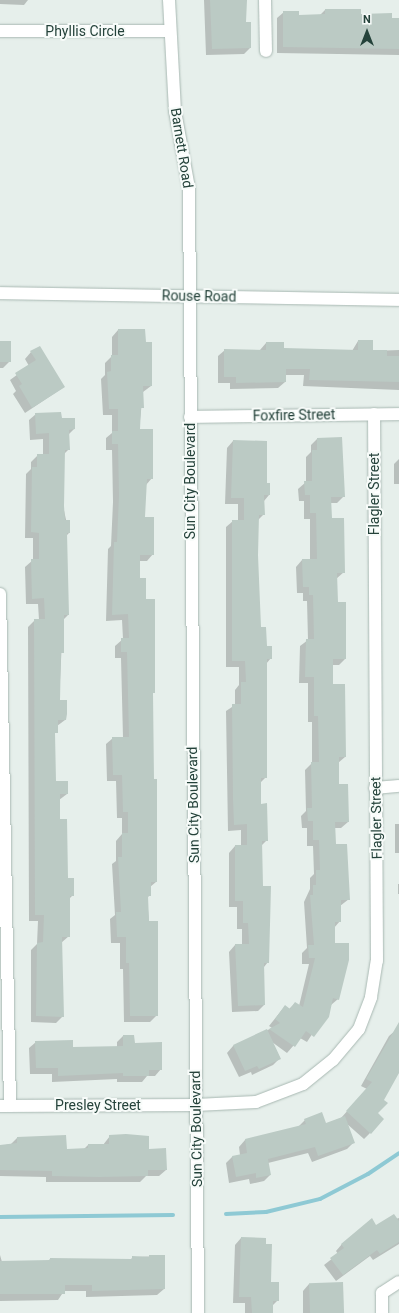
<!DOCTYPE html>
<style>
body{margin:0}
#map{position:relative;width:399px;height:1313px;overflow:hidden;background:#e6efeb;font-family:Roboto,sans-serif}
div>[style]{position:absolute}
.shadow>*{inset:0;background:#0003;transform-origin:0 0}
.stream>*{height:4px;margin:-2px;padding:0 2px;transform-origin:2px;border-radius:2px;background:#8ec9d4}
.building>*{inset:0;background:#bbcac4;transform-origin:0 0}
.roads{filter:drop-shadow(0 0 1px #a8b8b2) drop-shadow(0 0 1px #a8b8b2)}
.minor>*{height:12px;margin:-6px;padding:0 6px;transform-origin:6px;border-radius:6px;background:#fff}
span{translate:-50% -50%;white-space:nowrap;text-align:center;line-height:1.15;-webkit-text-stroke:4px #f7fbf9;paint-order:stroke}
.street-label{font-size:14px;color:#24423a}
.north{position:absolute;left:347px;top:12px;width:40px;height:40px;-webkit-text-stroke:3px #f7fbf9;paint-order:stroke;rotate:0deg;font-size:11px;font-weight:700;line-height:16px;text-align:center;color:#24423a}
.north::after{content:'';display:block;margin:auto;width:14px;height:18px;background:#24423a;clip-path:polygon(50% 0,100% 100%,50% 72%,0 100%)}
</style>
<div id="map">
<div class="shadow">
<div style="clip-path:polygon(0 0,28px 0,24px 5px,0 4px)"></div>
<div style="clip-path:polygon(204px 0,246px 0,245px 23px,250px 48px,244px 54px,206px 55px)"></div>
<div style="clip-path:polygon(325px 10px,399px 19px,399px 55px,277px 53px,277px 18px,284px 12px,298px 16px,320px 15px)"></div>
<div style="clip-path:polygon(118px 330px,151px 386px,143px 392px,139px 430px,152px 478px,146px 485px,144px 518px,153px 554px,147px 561px,139px 561px,139px 579px,145px 600px,152px 694px,153px 780px,156px 780px,156px 882px,150px 887px,150px 895px,147px 898px,157px 1015px,150px 1022px,124px 1022px,123px 969px,120px 969px,120px 943px,111px 943px,110px 919px,115px 915px,112px 864px,116px 861px,116px 841px,122px 834px,122px 818px,117px 818px,116px 781px,107px 781px,106px 744px,113px 738px,123px 738px,121px 658px,115px 658px,115px 646px,123px 639px,122px 620px,106px 621px,108px 549px,111px 546px,113px 502px,112px 450px,106px 450px,106px 438px,112px 433px,112px 415px,103px 415px,101px 379px,105px 375px,105px 363px,112px 356px,112px 337px)"></div>
<div style="clip-path:polygon(358px 341px,372px 351px,399px 350px,399px 390px,303px 386px,304px 375px,285px 375px,285px 382px,278px 388px,230px 389px,230px 383px,218px 383px,218px 356px,225px 350px,260px 350px,266px 343px,283px 349px,352px 351px)"></div>
<div style="clip-path:polygon(0 342px,9px 362px,3px 368px,0 368px)"></div>
<div style="clip-path:polygon(31px 352px,64px 387px,25px 413px,13px 394px,16px 391px,10px 380px,29px 366px,25px 359px)"></div>
<div style="clip-path:polygon(36px 414px,61px 419px,74px 429px,68px 435px,69px 449px,64px 454px,63px 506px,69px 533px,66px 536px,68px 615px,63px 620px,59px 701px,65px 720px,57px 726px,54px 736px,55px 782px,67px 794px,59px 800px,59px 820px,67px 879px,73px 895px,69px 899px,69px 936px,61px 943px,63px 1016px,56px 1023px,31px 1022px,31px 950px,37px 944px,38px 921px,29px 921px,28px 627px,35px 620px,39px 620px,38px 604px,26px 604px,25px 567px,33px 560px,33px 538px,25px 538px,26px 474px,31px 469px,31px 462px,38px 455px,43px 455px,43px 439px,30px 440px,29px 420px)"></div>
<div style="clip-path:polygon(317px 439px,344px 496px,337px 503px,330px 503px,331px 519px,344px 572px,336px 579px,337px 603px,345px 659px,339px 665px,332px 665px,332px 685px,345px 757px,338px 763px,339px 785px,348px 822px,341px 828px,334px 828px,335px 845px,349px 899px,340px 906px,340px 921px,334px 928px,338px 999px,331px 1005px,307px 1042px,300px 1038px,287px 1053px,272px 1042px,280px 1058px,273px 1065px,252px 1075px,251px 1072px,239px 1077px,227px 1053px,233px 1046px,272px 1028px,269px 1026px,285px 1006px,289px 1009px,295px 1003px,299px 1006px,309px 964px,302px 964px,302px 953px,307px 948px,304px 902px,310px 889px,310px 878px,314px 874px,313px 846px,307px 846px,307px 828px,302px 828px,301px 816px,306px 811px,305px 770px,312px 763px,312px 722px,308px 722px,308px 683px,299px 683px,300px 646px,308px 640px,307px 601px,303px 601px,303px 593px,297px 593px,296px 567px,302px 560px,310px 560px,310px 519px,304px 519px,304px 501px,299px 501px,298px 489px,306px 482px,306px 457px,311px 452px,311px 445px)"></div>
<div style="clip-path:polygon(233px 441px,266px 484px,269px 495px,264px 501px,264px 514px,258px 520px,257px 555px,260px 628px,271px 658px,266px 664px,266px 777px,260px 783px,260px 805px,267px 840px,261px 846px,262px 887px,268px 962px,264px 967px,264px 1005px,258px 1011px,232px 1012px,229px 952px,235px 945px,242px 945px,242px 929px,237px 929px,237px 907px,229px 907px,229px 853px,235px 846px,241px 846px,241px 830px,228px 831px,226px 711px,235px 705px,235px 690px,239px 685px,239px 667px,226px 667px,226px 527px,233px 521px,238px 521px,238px 504px,225px 504px,227px 448px)"></div>
<div style="clip-path:polygon(399px 459px,399px 484px,394px 484px,394px 464px)"></div>
<div style="left:399px;top:824px;width:29px;height:4px;rotate:90deg"></div>
<div style="left:399px;top:884px;width:10px;height:1px;rotate:90deg"></div>
<div style="clip-path:polygon(396px 1030px,399px 1032px,399px 1072px,382px 1100px,370px 1133px,364px 1139px,346px 1123px,353px 1143px,347px 1149px,312px 1162px,308px 1153px,268px 1163px,270px 1175px,264px 1181px,250px 1184px,249px 1179px,229px 1183px,226px 1163px,232px 1157px,240px 1155px,239px 1147px,245px 1140px,298px 1127px,305px 1120px,326px 1124px,341px 1118px,367px 1089px,361px 1086px,389px 1036px)"></div>
<div style="clip-path:polygon(123px 1036px,161px 1069px,155px 1076px,147px 1076px,142px 1082px,117px 1082px,117px 1079px,52px 1082px,52px 1074px,30px 1074px,29px 1048px,36px 1042px,72px 1048px,117px 1047px,117px 1042px)"></div>
<div style="clip-path:polygon(110px 1136px,148px 1150px,166px 1170px,159px 1176px,146px 1176px,140px 1182px,46px 1182px,46px 1177px,0 1176px,0 1146px,11px 1144px,17px 1138px,66px 1150px,84px 1149px,88px 1145px,103px 1145px)"></div>
<div style="clip-path:polygon(399px 1218px,399px 1244px,373px 1260px,370px 1256px,336px 1281px,324px 1265px,338px 1254px,336px 1251px,342px 1244px,376px 1226px)"></div>
<div style="clip-path:polygon(241px 1238px,270px 1283px,278px 1300px,273px 1305px,273px 1313px,245px 1313px,245px 1303px,233px 1303px,235px 1245px)"></div>
<div style="clip-path:polygon(0 1255px,2px 1262px,48px 1261px,50px 1259px,130px 1260px,133px 1257px,164px 1256px,164px 1289px,157px 1295px,86px 1297px,86px 1291px,64px 1291px,58px 1300px,0 1301px)"></div>
<div style="clip-path:polygon(309px 1284px,342px 1313px,303px 1313px,303px 1291px)"></div>
</div>
<div class="stream">
<div style="left:226px;top:1214px;width:40px;rotate:-2.9deg"></div>
<div style="left:266px;top:1212px;width:56px;rotate:-13.5deg"></div>
<div style="left:320px;top:1199px;width:54px;rotate:-27.5deg"></div>
<div style="left:368px;top:1174px;width:37px;rotate:-34deg"></div>
<div style="left:0;top:1217px;width:173px;rotate:-0.7deg"></div>
</div>
<div class="building">
<div style="clip-path:polygon(210px 0,247px 0,246px 22px,251px 22px,251px 48px,212px 49px)"></div>
<div style="clip-path:polygon(325px 9px,361px 9px,361px 14px,392px 13px,392px 18px,399px 18px,399px 49px,283px 47px,283px 11px,299px 11px,299px 15px,325px 14px)"></div>
<div style="clip-path:polygon(118px 329px,145px 329px,146px 342px,152px 342px,152px 386px,143px 386px,144px 408px,141px 408px,140px 429px,153px 429px,153px 479px,147px 479px,145px 517px,154px 517px,154px 555px,140px 555px,140px 578px,146px 578px,146px 599px,155px 599px,155px 693px,153px 693px,154px 779px,157px 779px,157px 882px,151px 882px,151px 896px,148px 896px,149px 921px,158px 921px,158px 1016px,130px 1016px,129px 963px,126px 963px,126px 937px,117px 937px,116px 912px,121px 912px,118px 857px,122px 857px,122px 833px,128px 833px,128px 812px,123px 812px,122px 775px,113px 775px,112px 737px,129px 737px,127px 652px,121px 652px,121px 638px,129px 638px,128px 614px,112px 615px,114px 542px,117px 542px,119px 495px,118px 444px,112px 444px,112px 431px,118px 431px,118px 409px,109px 409px,107px 372px,111px 371px,111px 355px,118px 355px)"></div>
<div style="clip-path:polygon(358px 340px,373px 340px,373px 350px,387px 350px,387px 356px,399px 356px,399px 382px,309px 380px,310px 369px,286px 369px,286px 382px,236px 383px,236px 377px,224px 377px,224px 349px,266px 350px,266px 342px,284px 342px,284px 348px,358px 350px)"></div>
<div style="left:0;top:341px;width:11px;height:21px"></div>
<div style="clip-path:polygon(40px 346px,65px 387px,32px 408px,19px 386px,22px 384px,15px 373px,36px 360px,30px 351px)"></div>
<div style="clip-path:polygon(61px 412px,62px 418px,75px 418px,75px 429px,69px 430px,70px 450px,65px 450px,64px 506px,65px 520px,70px 520px,70px 533px,67px 533px,69px 615px,64px 615px,64px 653px,61px 653px,60px 700px,67px 700px,67px 714px,66px 720px,58px 720px,58px 733px,55px 733px,56px 781px,68px 781px,68px 794px,60px 794px,60px 819px,67px 819px,68px 878px,74px 878px,74px 896px,70px 896px,70px 937px,62px 937px,64px 1017px,36px 1016px,37px 943px,43px 942px,44px 915px,35px 915px,34px 619px,45px 619px,44px 598px,32px 599px,31px 559px,39px 559px,39px 533px,31px 532px,32px 467px,37px 467px,37px 454px,49px 454px,49px 433px,36px 434px,35px 413px)"></div>
<div style="clip-path:polygon(342px 437px,345px 497px,331px 497px,332px 518px,344px 518px,345px 573px,337px 573px,338px 602px,346px 602px,346px 659px,333px 659px,333px 684px,345px 684px,346px 757px,339px 757px,339px 784px,348px 784px,349px 822px,335px 822px,336px 844px,347px 844px,350px 900px,341px 900px,341px 922px,335px 922px,335px 943px,349px 943px,349px 960px,339px 1000px,333px 998px,329px 1017px,314px 1037px,306px 1031px,295px 1047px,269px 1029px,280px 1023px,275px 1019px,285px 1005px,290px 1009px,295px 1002px,303px 1007px,315px 958px,309px 958px,308px 945px,314px 945px,310px 895px,313px 895px,313px 885px,316px 885px,316px 870px,320px 870px,319px 840px,313px 840px,313px 821px,308px 821px,307px 808px,312px 808px,311px 762px,319px 762px,318px 716px,314px 716px,314px 677px,305px 677px,306px 639px,314px 639px,313px 595px,309px 595px,309px 587px,303px 587px,302px 559px,317px 559px,316px 513px,310px 513px,310px 495px,305px 495px,304px 481px,312px 481px,312px 450px,317px 450px,317px 438px)"></div>
<div style="clip-path:polygon(233px 440px,267px 441px,267px 483px,270px 483px,270px 495px,264px 495px,265px 515px,259px 515px,258px 555px,261px 627px,266px 627px,267px 646px,272px 646px,272px 659px,267px 659px,267px 778px,261px 778px,261px 804px,267px 803px,268px 841px,262px 841px,263px 886px,271px 886px,269px 963px,264px 963px,265px 1005px,238px 1006px,235px 944px,249px 944px,248px 923px,243px 923px,243px 901px,235px 901px,235px 845px,247px 845px,247px 824px,234px 825px,233px 799px,232px 704px,241px 704px,241px 682px,246px 682px,245px 661px,232px 661px,232px 520px,244px 520px,244px 498px,231px 498px)"></div>
<div style="clip-path:polygon(399px 1022px,399px 1073px,384px 1100px,388px 1103px,378px 1113px,384px 1119px,371px 1134px,346px 1111px,372px 1082px,366px 1079px)"></div>
<div style="clip-path:polygon(267px 1029px,281px 1059px,259px 1069px,257px 1066px,245px 1071px,233px 1045px)"></div>
<div style="clip-path:polygon(123px 1035px,134px 1035px,135px 1043px,162px 1042px,162px 1070px,149px 1070px,149px 1076px,123px 1076px,123px 1073px,58px 1076px,58px 1068px,36px 1068px,35px 1041px,73px 1040px,73px 1047px,123px 1046px)"></div>
<div style="clip-path:polygon(322px 1112px,326px 1123px,345px 1116px,355px 1143px,318px 1156px,315px 1147px,268px 1159px,271px 1175px,256px 1178px,256px 1173px,236px 1177px,232px 1156px,247px 1153px,245px 1139px,306px 1124px,304px 1119px)"></div>
<div style="clip-path:polygon(126px 1134px,149px 1136px,149px 1149px,166px 1148px,167px 1170px,148px 1170px,148px 1176px,99px 1177px,52px 1176px,52px 1171px,0 1170px,0 1145px,17px 1143px,17px 1137px,66px 1135px,67px 1149px,88px 1148px,88px 1144px,109px 1144px,109px 1135px)"></div>
<div style="clip-path:polygon(394px 1214px,399px 1221px,399px 1242px,380px 1254px,377px 1250px,343px 1275px,330px 1258px,344px 1248px,341px 1244px,372px 1218px,376px 1225px)"></div>
<div style="clip-path:polygon(241px 1237px,266px 1238px,266px 1244px,272px 1244px,271px 1282px,279px 1282px,279px 1301px,273px 1301px,273px 1313px,252px 1313px,251px 1297px,239px 1297px)"></div>
<div style="clip-path:polygon(149px 1255px,165px 1255px,165px 1289px,92px 1291px,92px 1285px,65px 1285px,65px 1294px,0 1294px,0 1261px,50px 1260px,50px 1258px,132px 1259px,132px 1256px,149px 1257px)"></div>
<div style="left:343px;top:1282px;width:31px;height:34px;rotate:88deg"></div>
</div>
<div class="roads">
<div class="minor">
<div style="left:169px;top:0;width:111px;rotate:86.9deg"></div>
<div style="left:175px;top:111px;width:78px;rotate:79.7deg"></div>
<div style="left:189px;top:188px;width:1125px;rotate:89.54deg"></div>
<div style="left:265px;top:0;width:51px;rotate:88.9deg"></div>
<div style="left:0;top:31px;width:170px"></div>
<div style="left:0;top:293px;width:399px;rotate:1deg"></div>
<div style="left:190px;top:417px;width:209px;rotate:-0.8deg"></div>
<div style="left:0;top:594px;width:512px;rotate:88.88deg"></div>
<div style="left:375px;top:788px;width:24px;rotate:-5deg"></div>
<div style="left:0;top:1106px;width:196px;rotate:-0.3deg"></div>
<div style="left:196px;top:1105px;width:60px;rotate:-2.9deg"></div>
<div style="left:256px;top:1102px;width:50px;rotate:-21deg"></div>
<div style="left:303px;top:1084px;width:38px;rotate:-39deg"></div>
<div style="left:333px;top:1060px;width:40px;rotate:-50deg"></div>
<div style="left:359px;top:1029px;width:34px;rotate:-69deg"></div>
<div style="left:371px;top:997px;width:36px;rotate:-81deg"></div>
<div style="left:377px;top:961px;width:547px;rotate:-90.31deg"></div>
<div style="left:382px;top:1313px;width:20px;rotate:-90deg"></div>
<div style="left:382px;top:1293px;width:20px;rotate:-33deg"></div>
</div>
</div>
<div class="street-label">
<span style="left:85px;top:31px">Phyllis Circle</span>
<span style="left:182px;top:148px;rotate:81deg">Barnett Road</span>
<span style="left:199px;top:296px;rotate:1deg">Rouse Road</span>
<span style="left:294px;top:415px;rotate:-1deg">Foxfire Street</span>
<span style="left:190px;top:481px;rotate:-90deg">Sun City Boulevard</span>
<span style="left:374px;top:494px;rotate:-90deg">Flagler Street</span>
<span style="left:193px;top:805px;rotate:-91deg">Sun City Boulevard</span>
<span style="left:376px;top:818px;rotate:-91deg">Flagler Street</span>
<span style="left:98px;top:1105px">Presley Street</span>
<span style="left:196px;top:1129px;rotate:-91deg">Sun City Boulevard</span>
</div>
<div class="north">N</div>
</div>
